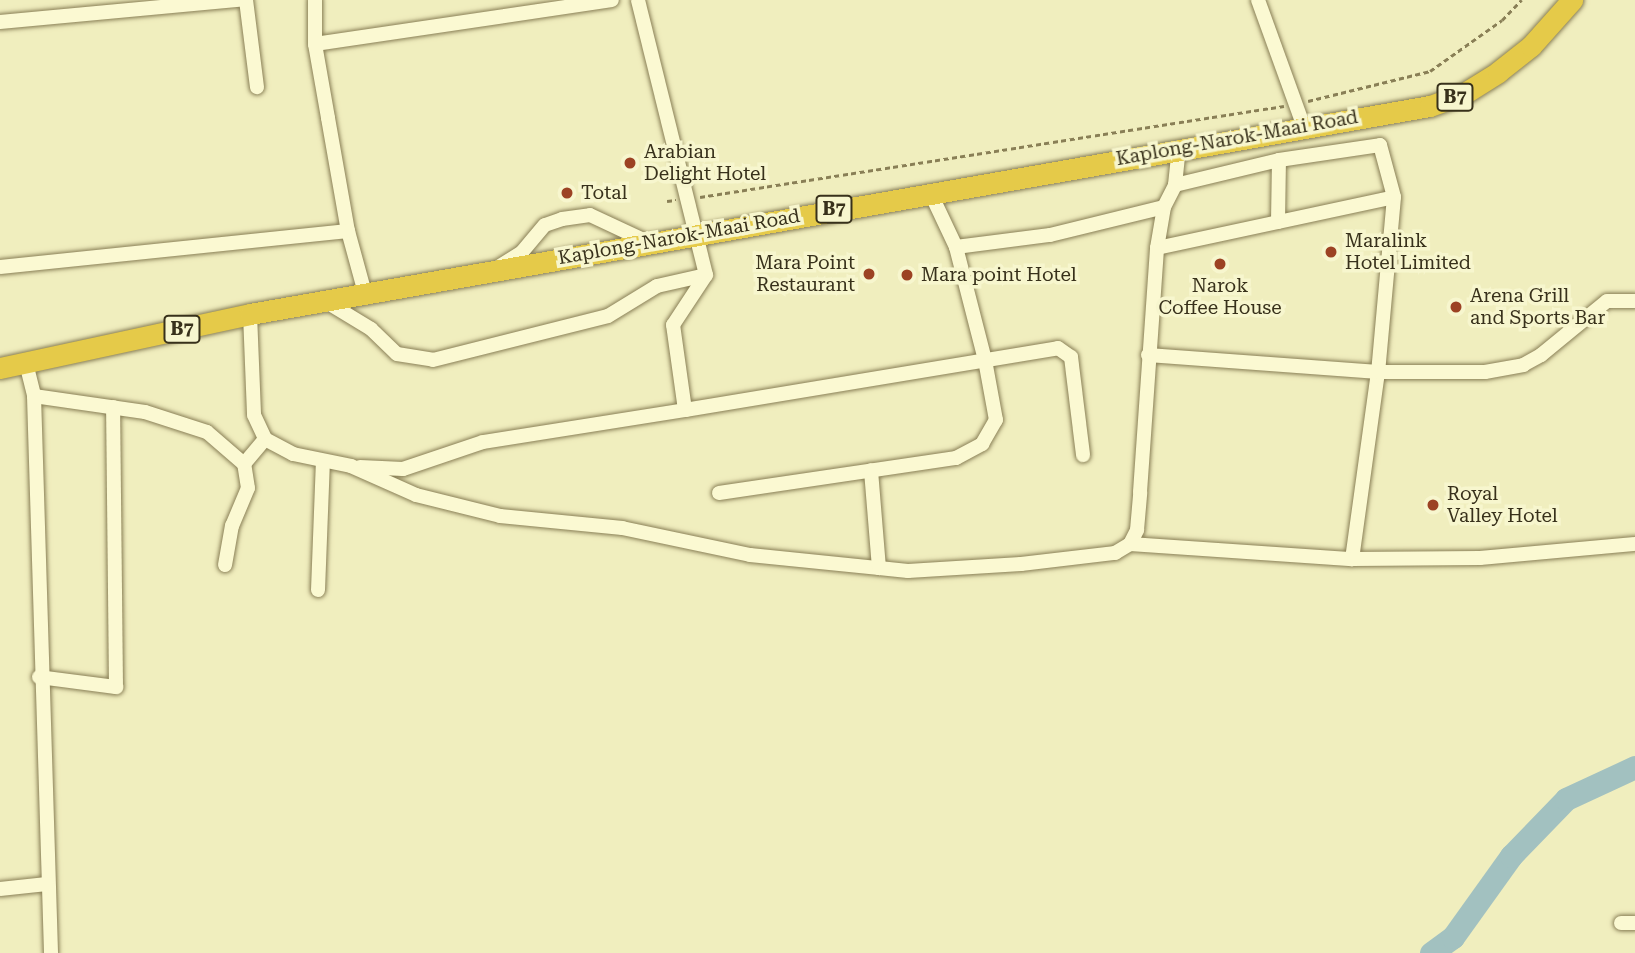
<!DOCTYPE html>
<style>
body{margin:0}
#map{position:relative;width:1635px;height:953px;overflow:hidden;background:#f0eebe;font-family:"Roboto Serif",serif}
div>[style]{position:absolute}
.river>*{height:23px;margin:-11.5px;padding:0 11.5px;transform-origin:11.5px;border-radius:11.5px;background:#a2c1c0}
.path>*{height:2.5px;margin-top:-1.25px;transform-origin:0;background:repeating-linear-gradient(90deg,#897f56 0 5px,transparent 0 8.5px)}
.roads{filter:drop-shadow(0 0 2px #897f56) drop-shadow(0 0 2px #897f56)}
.minor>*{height:14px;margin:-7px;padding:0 7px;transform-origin:7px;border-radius:7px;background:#fbf9d2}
.highway>*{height:21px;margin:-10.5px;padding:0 10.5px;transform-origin:10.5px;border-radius:10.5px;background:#e5ca49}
.dots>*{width:19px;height:19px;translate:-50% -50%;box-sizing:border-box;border:4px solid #f7f6ce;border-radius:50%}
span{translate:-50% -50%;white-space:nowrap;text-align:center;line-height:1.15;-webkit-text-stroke:7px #f7f6ce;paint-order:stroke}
.shield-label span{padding:2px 5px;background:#f7f6ce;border:2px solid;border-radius:5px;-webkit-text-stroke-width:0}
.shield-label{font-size:18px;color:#38311b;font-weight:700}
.street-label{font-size:19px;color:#38311b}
.poi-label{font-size:19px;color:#38311b}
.left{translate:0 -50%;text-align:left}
.right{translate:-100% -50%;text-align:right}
</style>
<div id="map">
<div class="river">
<div style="left:1431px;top:953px;width:27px;rotate:-36deg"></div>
<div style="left:1453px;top:937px;width:100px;rotate:-54.4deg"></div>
<div style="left:1511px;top:856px;width:79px;rotate:-46deg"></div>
<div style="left:1566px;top:799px;width:76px;rotate:-24.9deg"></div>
</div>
<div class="path">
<div style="left:1308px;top:101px;width:126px;rotate:-13.8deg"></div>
<div style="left:1430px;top:71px;width:88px;rotate:-35.3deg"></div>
<div style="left:1502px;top:20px;width:28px;rotate:-46deg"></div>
<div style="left:700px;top:197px;width:591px;rotate:-8.86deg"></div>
<div style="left:667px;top:201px;width:9px;rotate:-6deg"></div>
</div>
<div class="roads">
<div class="minor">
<div style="left:246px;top:0;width:88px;rotate:82.8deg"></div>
<div style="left:315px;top:0;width:44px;rotate:90deg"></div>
<div style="left:315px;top:44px;width:75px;rotate:80deg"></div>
<div style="left:328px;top:118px;width:115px;rotate:80deg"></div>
<div style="left:348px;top:231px;width:64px;rotate:74.7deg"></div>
<div style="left:1258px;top:0;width:135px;rotate:70.1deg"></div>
<div style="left:0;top:22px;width:240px;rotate:-5.3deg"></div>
<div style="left:315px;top:44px;width:300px;rotate:-8.4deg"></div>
<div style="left:1175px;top:185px;width:107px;rotate:-13.5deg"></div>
<div style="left:1279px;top:160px;width:102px;rotate:-8.4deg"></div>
<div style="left:1380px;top:145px;width:54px;rotate:74.9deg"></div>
<div style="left:1394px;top:197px;width:176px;rotate:95.2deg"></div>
<div style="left:1378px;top:372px;width:189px;rotate:97.9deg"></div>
<div style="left:1278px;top:222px;width:62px;rotate:-89.1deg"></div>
<div style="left:956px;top:247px;width:95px;rotate:-7.3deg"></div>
<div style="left:1050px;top:235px;width:117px;rotate:-13.8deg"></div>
<div style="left:1157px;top:248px;width:242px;rotate:-12.1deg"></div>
<div style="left:500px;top:266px;width:26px;rotate:-32deg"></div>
<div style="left:522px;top:252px;width:35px;rotate:-50deg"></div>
<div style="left:545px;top:225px;width:18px;rotate:-19deg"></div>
<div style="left:562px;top:219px;width:28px;rotate:-8deg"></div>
<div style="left:590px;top:215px;width:64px;rotate:25deg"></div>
<div style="left:0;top:267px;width:350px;rotate:-5.9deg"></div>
<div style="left:325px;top:301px;width:54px;rotate:31.3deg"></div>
<div style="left:371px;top:329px;width:36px;rotate:44deg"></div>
<div style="left:397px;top:354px;width:36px;rotate:9deg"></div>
<div style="left:433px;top:360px;width:180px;rotate:-14.1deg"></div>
<div style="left:608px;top:316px;width:57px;rotate:-31.5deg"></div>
<div style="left:657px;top:286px;width:50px;rotate:-12.7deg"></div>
<div style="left:706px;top:275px;width:283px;rotate:-103.9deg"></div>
<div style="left:250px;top:314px;width:101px;rotate:87.7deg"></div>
<div style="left:254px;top:415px;width:26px;rotate:65deg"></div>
<div style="left:265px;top:439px;width:32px;rotate:28deg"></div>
<div style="left:293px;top:454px;width:59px;rotate:11.7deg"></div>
<div style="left:351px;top:466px;width:71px;rotate:24deg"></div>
<div style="left:416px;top:495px;width:87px;rotate:14deg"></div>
<div style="left:500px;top:516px;width:123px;rotate:5.6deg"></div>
<div style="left:622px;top:528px;width:131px;rotate:11.9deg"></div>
<div style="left:750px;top:555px;width:130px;rotate:5.8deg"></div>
<div style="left:879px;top:568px;width:98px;rotate:-94.7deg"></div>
<div style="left:1148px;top:355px;width:231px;rotate:4.2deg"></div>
<div style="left:1378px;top:372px;width:107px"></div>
<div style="left:1485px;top:372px;width:39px;rotate:-10deg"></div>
<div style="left:1523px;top:365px;width:21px;rotate:-29deg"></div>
<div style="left:1541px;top:355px;width:85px;rotate:-39.3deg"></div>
<div style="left:1607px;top:301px;width:28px"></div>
<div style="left:26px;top:363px;width:34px;rotate:76deg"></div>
<div style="left:34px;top:396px;width:557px;rotate:88.25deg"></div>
<div style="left:34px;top:396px;width:112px;rotate:8.2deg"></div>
<div style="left:145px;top:412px;width:65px;rotate:17.9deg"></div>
<div style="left:207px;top:432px;width:49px;rotate:40.9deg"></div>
<div style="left:685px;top:410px;width:378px;rotate:-9.4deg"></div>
<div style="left:1058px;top:348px;width:16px;rotate:35deg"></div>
<div style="left:1071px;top:357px;width:99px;rotate:83deg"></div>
<div style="left:360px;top:467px;width:43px;rotate:2.7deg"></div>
<div style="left:403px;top:469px;width:84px;rotate:-18.6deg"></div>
<div style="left:483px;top:442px;width:205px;rotate:-9deg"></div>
<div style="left:685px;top:410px;width:86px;rotate:-98deg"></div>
<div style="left:673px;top:325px;width:60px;rotate:-56.6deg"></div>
<div style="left:719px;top:493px;width:240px;rotate:-8.4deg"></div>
<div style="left:956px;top:458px;width:30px;rotate:-28deg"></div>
<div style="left:982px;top:444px;width:28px;rotate:-60deg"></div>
<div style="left:996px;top:420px;width:61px;rotate:-100.4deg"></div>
<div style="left:985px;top:360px;width:117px;rotate:-104.4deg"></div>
<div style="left:956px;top:247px;width:61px;rotate:-115.3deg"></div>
<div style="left:1130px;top:544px;width:223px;rotate:3.9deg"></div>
<div style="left:1352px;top:559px;width:128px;rotate:-0.4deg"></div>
<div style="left:1480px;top:558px;width:156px;rotate:-5.2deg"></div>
<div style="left:225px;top:565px;width:40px;rotate:-80deg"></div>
<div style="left:232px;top:526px;width:41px;rotate:-67.2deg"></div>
<div style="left:248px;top:488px;width:24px;rotate:-99deg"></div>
<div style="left:244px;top:464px;width:33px;rotate:-50deg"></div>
<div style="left:879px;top:568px;width:29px;rotate:6deg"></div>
<div style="left:908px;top:571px;width:113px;rotate:-3.5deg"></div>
<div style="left:1021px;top:564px;width:95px;rotate:-6.7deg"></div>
<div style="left:1115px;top:553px;width:17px;rotate:-31deg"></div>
<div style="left:1130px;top:544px;width:16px;rotate:-63deg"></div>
<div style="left:1137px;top:530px;width:38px;rotate:-85deg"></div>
<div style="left:1140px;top:492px;width:245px;rotate:-86deg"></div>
<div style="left:1157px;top:248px;width:42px;rotate:-80.3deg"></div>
<div style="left:1164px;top:207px;width:25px;rotate:-63deg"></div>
<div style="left:1175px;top:185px;width:38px;rotate:-84deg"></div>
<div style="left:318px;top:590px;width:129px;rotate:-87.8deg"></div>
<div style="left:39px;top:677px;width:78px;rotate:7.4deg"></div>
<div style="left:116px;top:687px;width:280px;rotate:-90.6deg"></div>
<div style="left:0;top:889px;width:47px;rotate:-6.1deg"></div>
<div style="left:1621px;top:923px;width:14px"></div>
</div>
<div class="highway">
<div style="left:0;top:368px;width:256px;rotate:-12.2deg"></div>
<div style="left:250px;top:314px;width:1198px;rotate:-10deg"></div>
<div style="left:1430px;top:106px;width:37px;rotate:-20deg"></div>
<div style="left:1465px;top:93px;width:39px;rotate:-32deg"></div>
<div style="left:1498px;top:72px;width:42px;rotate:-38.2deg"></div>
<div style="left:1531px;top:46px;width:62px;rotate:-48.3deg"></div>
</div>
</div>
<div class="dots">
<div style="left:630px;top:163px;background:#9c4223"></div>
<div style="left:567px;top:193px;background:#9c4223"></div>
<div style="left:1331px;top:252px;background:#9c4223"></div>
<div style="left:1220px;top:264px;background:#9c4223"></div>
<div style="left:869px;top:274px;background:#9c4223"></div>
<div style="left:907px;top:275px;background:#9c4223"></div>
<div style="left:1456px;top:307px;background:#9c4223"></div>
<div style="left:1433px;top:505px;background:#9c4223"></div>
</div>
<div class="shield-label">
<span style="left:1455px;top:97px">B7</span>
<span style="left:834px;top:209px">B7</span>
<span style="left:182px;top:329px">B7</span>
</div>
<div class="street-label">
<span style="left:1237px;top:138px;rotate:-10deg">Kaplong-Narok-Maai Road</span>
<span style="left:679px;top:237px;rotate:-10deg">Kaplong-Narok-Maai Road</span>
</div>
<div class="poi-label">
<span class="left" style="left:644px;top:163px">Arabian<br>Delight Hotel</span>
<span class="left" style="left:581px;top:193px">Total</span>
<span class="left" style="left:1345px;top:252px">Maralink<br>Hotel Limited</span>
<span class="right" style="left:855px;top:274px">Mara Point<br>Restaurant</span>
<span class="left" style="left:921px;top:275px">Mara point Hotel</span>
<span style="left:1220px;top:297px">Narok<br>Coffee House</span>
<span class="left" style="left:1470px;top:307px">Arena Grill<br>and Sports Bar</span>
<span class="left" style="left:1447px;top:505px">Royal<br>Valley Hotel</span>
</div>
</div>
